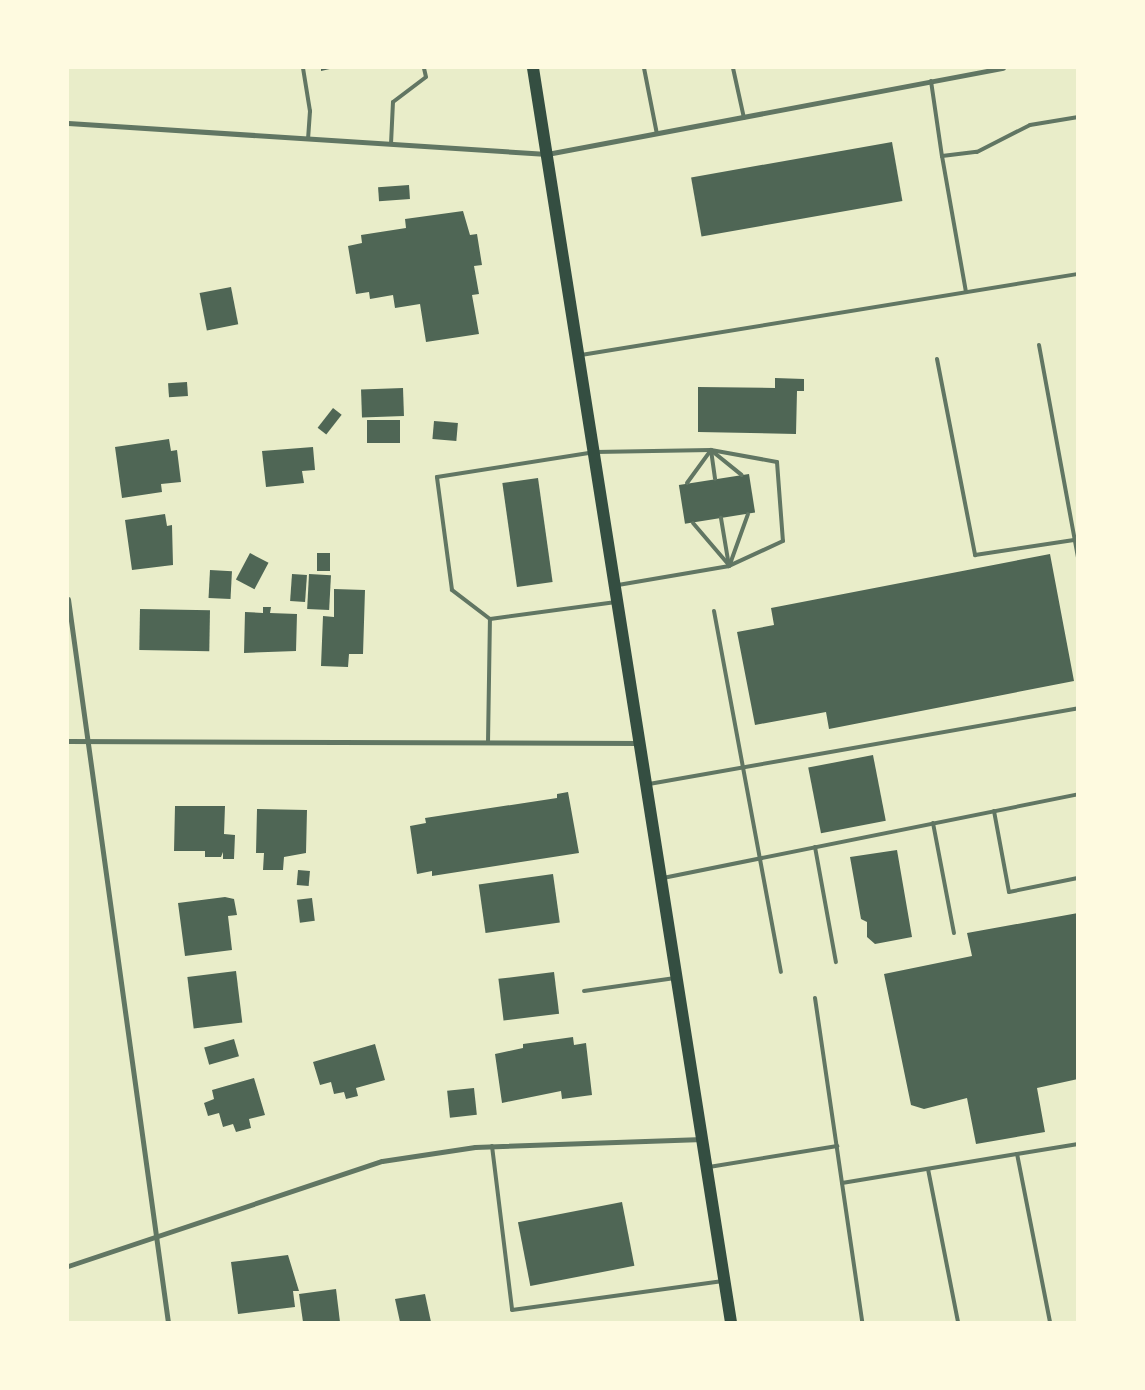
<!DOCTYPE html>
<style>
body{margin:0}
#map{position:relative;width:1145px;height:1390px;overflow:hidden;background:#e9edc9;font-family:Manrope,sans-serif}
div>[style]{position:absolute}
.building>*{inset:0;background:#4f6655;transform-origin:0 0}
.service>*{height:4px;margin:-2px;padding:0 2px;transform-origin:2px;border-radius:2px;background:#617663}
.minor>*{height:5px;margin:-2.5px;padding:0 2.5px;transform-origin:2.5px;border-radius:2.5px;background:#617663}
.primary>*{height:12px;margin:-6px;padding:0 6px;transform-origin:6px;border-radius:6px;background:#344e41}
span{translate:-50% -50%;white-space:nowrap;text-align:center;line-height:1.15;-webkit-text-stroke:4.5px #fefae0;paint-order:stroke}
.frame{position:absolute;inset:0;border:69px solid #fefae0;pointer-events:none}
</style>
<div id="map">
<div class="building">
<div style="clip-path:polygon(321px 68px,334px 68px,321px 71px)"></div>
<div style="left:892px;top:142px;width:60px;height:204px;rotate:80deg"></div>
<div style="left:409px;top:185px;width:14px;height:31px;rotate:86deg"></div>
<div style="clip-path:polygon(463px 211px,470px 235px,477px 234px,482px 265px,474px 266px,479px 294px,472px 295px,479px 334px,426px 342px,420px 304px,395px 308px,393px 295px,370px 299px,369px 292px,356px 294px,348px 246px,362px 243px,361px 235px,406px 228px,405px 219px)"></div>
<div style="left:231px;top:287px;width:38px;height:32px;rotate:79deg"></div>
<div style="clip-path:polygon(775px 378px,804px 379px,804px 391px,797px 391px,796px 434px,698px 432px,698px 387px,775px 388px)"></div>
<div style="left:187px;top:382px;width:14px;height:19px;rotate:86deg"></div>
<div style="left:403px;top:388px;width:28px;height:42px;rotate:88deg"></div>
<div style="left:333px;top:408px;width:11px;height:25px;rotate:38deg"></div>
<div style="left:367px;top:420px;width:33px;height:23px"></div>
<div style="left:434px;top:421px;width:24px;height:18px;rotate:5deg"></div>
<div style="clip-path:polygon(169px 439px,171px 451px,177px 450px,181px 482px,161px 484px,162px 492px,122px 498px,115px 447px)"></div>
<div style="clip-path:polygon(313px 447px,315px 470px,302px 471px,304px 483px,266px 487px,262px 451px)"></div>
<div style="left:749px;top:474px;width:39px;height:71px;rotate:81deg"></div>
<div style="left:538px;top:478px;width:105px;height:36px;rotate:82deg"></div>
<div style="clip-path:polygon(165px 514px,167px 526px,172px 525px,173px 565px,132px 570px,125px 520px)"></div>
<div style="left:250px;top:553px;width:21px;height:30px;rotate:28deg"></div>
<div style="left:317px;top:553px;width:13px;height:18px"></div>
<div style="clip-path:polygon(1050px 554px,1074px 681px,829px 729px,826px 712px,755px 725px,737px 632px,774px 625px,771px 608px)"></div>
<div style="left:210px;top:570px;width:22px;height:28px;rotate:3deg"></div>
<div style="left:292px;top:574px;width:15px;height:27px;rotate:4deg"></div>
<div style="left:309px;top:574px;width:22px;height:35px;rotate:3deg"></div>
<div style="clip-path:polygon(334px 589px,365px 590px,363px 654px,349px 654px,348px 667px,321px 666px,323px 616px,334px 617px)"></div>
<div style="clip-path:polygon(263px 607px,271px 607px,270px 613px,297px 614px,296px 651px,244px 653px,245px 612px,263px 613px)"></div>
<div style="left:140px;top:609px;width:70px;height:41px;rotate:1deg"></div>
<div style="left:873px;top:755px;width:67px;height:66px;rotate:79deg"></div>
<div style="clip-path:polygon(568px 792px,579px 853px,432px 876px,432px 871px,417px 874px,410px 826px,426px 823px,425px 818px,557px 798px,557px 794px)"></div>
<div style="clip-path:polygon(175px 806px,225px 806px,224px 834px,235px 835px,234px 859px,223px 859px,223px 852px,221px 857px,205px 857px,205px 851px,174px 851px)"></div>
<div style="clip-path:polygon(257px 809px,307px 810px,306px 853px,284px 857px,283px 870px,263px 870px,264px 853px,256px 853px)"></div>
<div style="clip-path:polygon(897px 850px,912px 937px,875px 944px,867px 937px,867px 922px,861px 919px,850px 857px)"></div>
<div style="left:298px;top:870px;width:12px;height:15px;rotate:5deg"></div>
<div style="left:553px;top:874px;width:49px;height:75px;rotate:82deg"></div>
<div style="clip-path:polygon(225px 897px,234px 899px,237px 915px,228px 916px,232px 950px,185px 956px,178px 903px)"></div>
<div style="left:312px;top:898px;width:23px;height:15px;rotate:83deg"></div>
<div style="clip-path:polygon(1078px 913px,1078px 1079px,1037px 1088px,1045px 1132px,976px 1144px,967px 1098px,924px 1109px,911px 1105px,884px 974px,972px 956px,967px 933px)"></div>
<div style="left:236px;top:971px;width:52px;height:49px;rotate:83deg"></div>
<div style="left:554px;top:972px;width:42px;height:56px;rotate:83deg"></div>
<div style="clip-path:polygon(573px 1037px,574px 1045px,586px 1043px,592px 1095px,562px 1099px,561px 1091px,502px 1103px,495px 1054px,523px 1048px,523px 1044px)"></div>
<div style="left:234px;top:1039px;width:18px;height:31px;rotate:74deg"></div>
<div style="clip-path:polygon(375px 1044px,385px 1080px,356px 1088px,358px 1096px,346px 1099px,344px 1092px,334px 1094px,331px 1082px,320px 1085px,313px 1062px)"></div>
<div style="clip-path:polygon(254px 1078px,265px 1115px,249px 1119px,251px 1128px,236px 1132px,233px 1124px,223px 1127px,219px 1113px,208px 1116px,204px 1103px,214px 1099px,212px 1090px)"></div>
<div style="left:474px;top:1088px;width:27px;height:27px;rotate:84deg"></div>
<div style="left:622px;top:1202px;width:65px;height:106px;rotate:79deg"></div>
<div style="clip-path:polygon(288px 1255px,299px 1291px,293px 1291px,295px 1307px,238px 1314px,231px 1262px)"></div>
<div style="clip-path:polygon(336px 1289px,340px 1322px,303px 1322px,299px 1294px)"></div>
<div style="clip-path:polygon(425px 1294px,431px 1322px,400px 1322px,395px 1299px)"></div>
</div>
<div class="service">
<div style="left:303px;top:68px;width:44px;rotate:80.8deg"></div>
<div style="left:310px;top:111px;width:27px;rotate:94deg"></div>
<div style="left:644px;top:68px;width:67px;rotate:78.9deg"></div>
<div style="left:733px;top:68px;width:51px;rotate:77.6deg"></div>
<div style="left:931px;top:81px;width:76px;rotate:81.7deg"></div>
<div style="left:942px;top:156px;width:35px;rotate:-7deg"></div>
<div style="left:977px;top:152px;width:59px;rotate:-27deg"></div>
<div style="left:1030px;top:125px;width:49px;rotate:-9.5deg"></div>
<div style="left:391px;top:144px;width:42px;rotate:-87.3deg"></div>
<div style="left:393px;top:102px;width:41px;rotate:-37.1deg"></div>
<div style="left:426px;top:77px;width:9px;rotate:-103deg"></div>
<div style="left:942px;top:156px;width:138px;rotate:80deg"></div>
<div style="left:1039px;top:345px;width:216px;rotate:79.6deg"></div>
<div style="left:581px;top:355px;width:504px;rotate:-9.26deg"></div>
<div style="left:937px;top:359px;width:200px;rotate:79deg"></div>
<div style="left:975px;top:555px;width:100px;rotate:-8.6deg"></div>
<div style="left:711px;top:450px;width:67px;rotate:10.3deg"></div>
<div style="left:777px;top:462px;width:79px;rotate:85.7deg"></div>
<div style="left:783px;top:541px;width:60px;rotate:155.2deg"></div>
<div style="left:712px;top:451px;width:38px;rotate:39deg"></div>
<div style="left:687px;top:483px;width:41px;rotate:-54deg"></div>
<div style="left:693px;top:523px;width:54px;rotate:49.5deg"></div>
<div style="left:730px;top:564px;width:53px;rotate:-70.2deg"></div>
<div style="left:618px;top:585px;width:113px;rotate:-9.7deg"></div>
<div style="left:729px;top:566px;width:49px;rotate:-99.5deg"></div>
<div style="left:616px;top:602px;width:127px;rotate:172.3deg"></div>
<div style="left:490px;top:619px;width:48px;rotate:-142.7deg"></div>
<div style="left:452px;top:590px;width:114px;rotate:-97.6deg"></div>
<div style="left:437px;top:477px;width:160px;rotate:-9deg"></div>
<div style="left:595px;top:452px;width:116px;rotate:-1deg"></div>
<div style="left:711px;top:450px;width:29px;rotate:82deg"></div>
<div style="left:714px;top:611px;width:367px;rotate:79.5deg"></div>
<div style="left:488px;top:743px;width:124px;rotate:-89.1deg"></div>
<div style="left:649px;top:784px;width:436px;rotate:-10deg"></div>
<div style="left:994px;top:811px;width:82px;rotate:79.5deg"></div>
<div style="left:1009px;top:892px;width:70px;rotate:-11.5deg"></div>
<div style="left:933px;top:823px;width:112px;rotate:79.2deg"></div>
<div style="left:815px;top:847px;width:117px;rotate:79.7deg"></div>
<div style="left:663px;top:878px;width:423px;rotate:-11.4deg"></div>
<div style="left:584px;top:991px;width:92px;rotate:-8.1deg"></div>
<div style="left:815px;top:998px;width:327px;rotate:81.7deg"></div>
<div style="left:492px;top:1146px;width:165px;rotate:83deg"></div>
<div style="left:512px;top:1310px;width:213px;rotate:-7.8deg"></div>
<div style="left:709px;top:1167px;width:130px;rotate:-9.3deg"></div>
<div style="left:928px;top:1169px;width:156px;rotate:78.9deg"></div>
<div style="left:842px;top:1183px;width:177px;rotate:-9.4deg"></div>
<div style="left:1050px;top:1322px;width:171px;rotate:-101.1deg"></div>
<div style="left:1017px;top:1154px;width:62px;rotate:-9.3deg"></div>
</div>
<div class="minor">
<div style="left:68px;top:123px;width:480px;rotate:3.7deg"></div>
<div style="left:547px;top:154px;width:464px;rotate:-10.7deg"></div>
<div style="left:68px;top:599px;width:730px;rotate:82.13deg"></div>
<div style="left:68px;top:741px;width:572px;rotate:0.2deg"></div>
<div style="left:68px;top:1266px;width:331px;rotate:-18.5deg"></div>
<div style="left:382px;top:1161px;width:94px;rotate:-8.6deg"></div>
<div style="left:475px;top:1147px;width:228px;rotate:-2deg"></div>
</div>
<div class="primary">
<div style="left:533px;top:68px;width:1270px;rotate:81.03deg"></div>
</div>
<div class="frame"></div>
</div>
